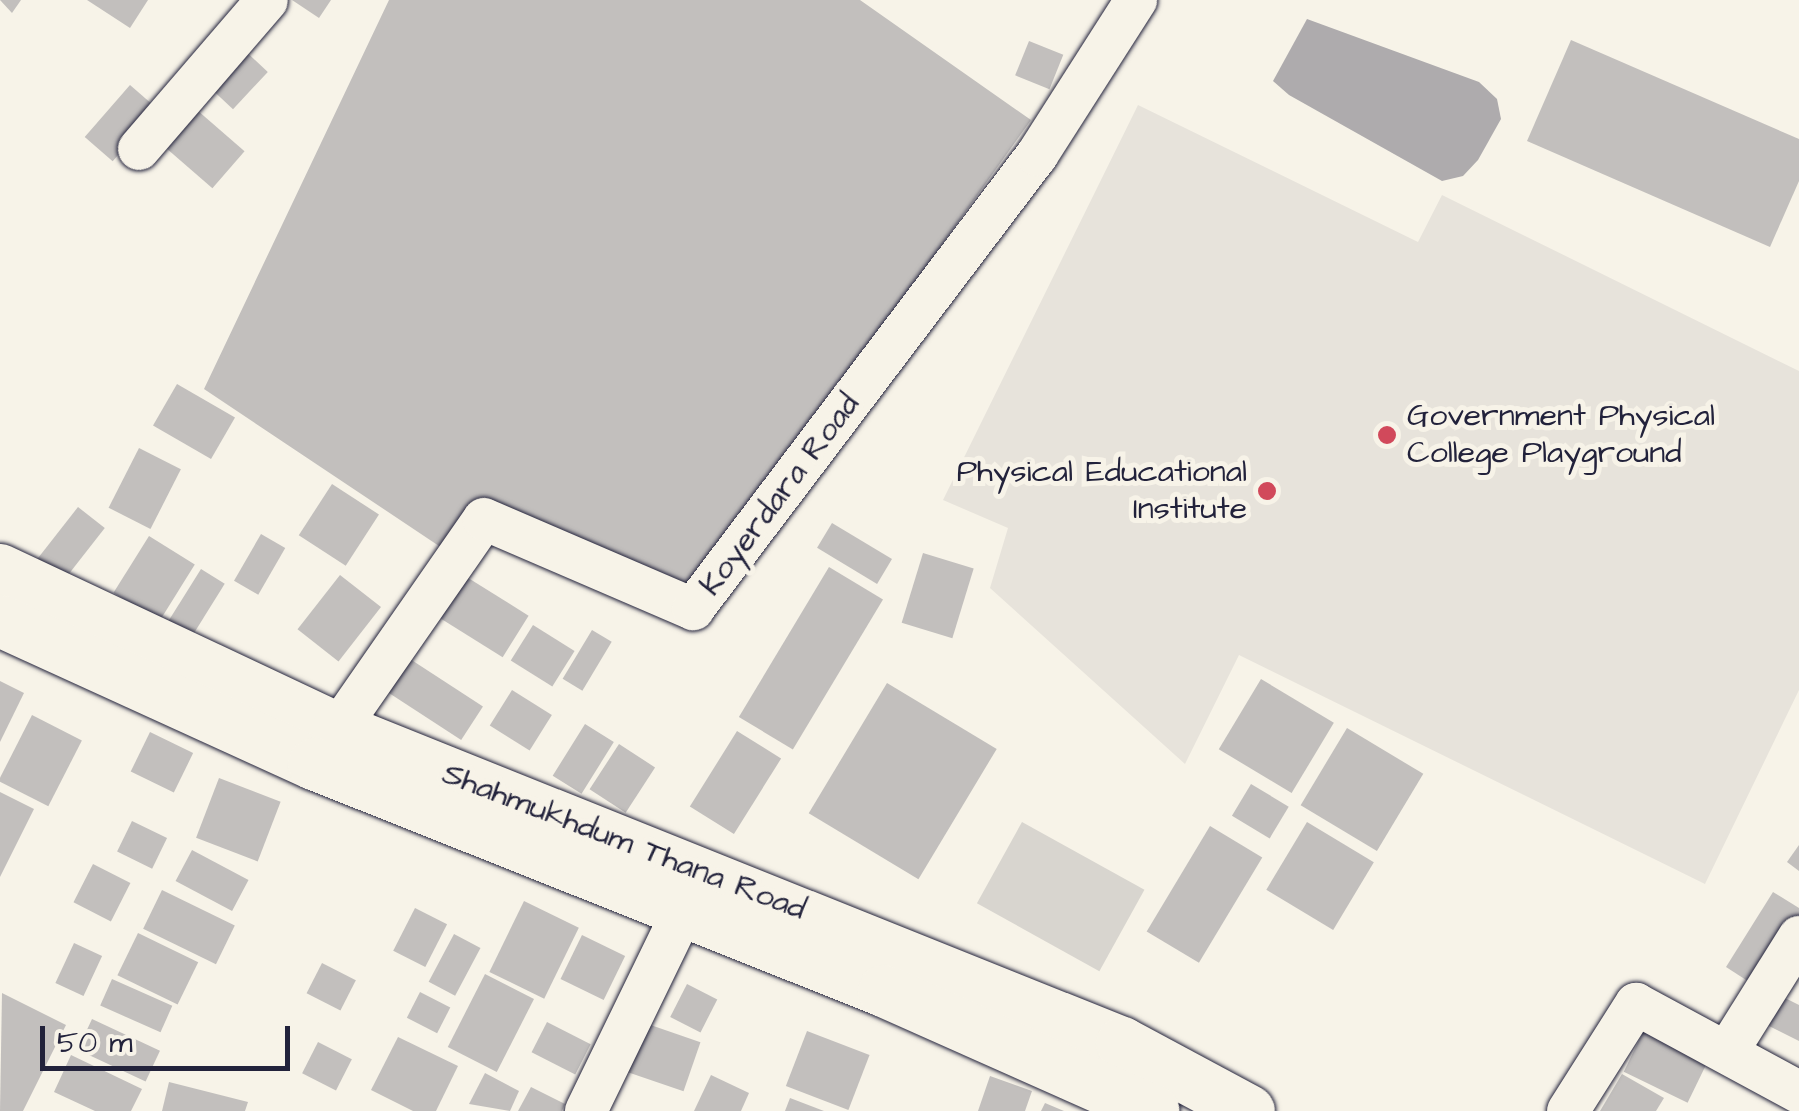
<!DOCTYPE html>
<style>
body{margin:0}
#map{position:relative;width:1799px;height:1111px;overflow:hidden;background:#f7f3e8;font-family:"Architects Daughter",sans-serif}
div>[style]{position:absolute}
.built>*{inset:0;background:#e7e3db}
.green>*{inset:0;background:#d8d5cf;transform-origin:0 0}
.water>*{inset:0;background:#aeabad}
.building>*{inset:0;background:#c2bfbd;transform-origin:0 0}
.roads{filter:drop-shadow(0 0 2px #22223b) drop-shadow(0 0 2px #22223b)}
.minor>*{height:42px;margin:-21px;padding:0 21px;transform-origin:21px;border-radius:21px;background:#f7f3e8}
.major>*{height:52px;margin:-26px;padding:0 26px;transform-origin:26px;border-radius:26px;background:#f7f3e8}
.dots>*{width:28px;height:28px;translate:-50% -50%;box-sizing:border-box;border:5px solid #f7f3e8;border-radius:50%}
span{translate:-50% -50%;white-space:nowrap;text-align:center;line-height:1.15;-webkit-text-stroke:10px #f7f3e8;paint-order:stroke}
.poi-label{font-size:32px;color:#22223b}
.left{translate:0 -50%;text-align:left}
.right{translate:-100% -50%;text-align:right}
.street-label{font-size:32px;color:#22223b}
.scale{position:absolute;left:40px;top:1026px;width:250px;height:45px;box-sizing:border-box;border:5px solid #22223b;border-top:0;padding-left:12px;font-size:30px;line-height:35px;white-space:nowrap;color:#22223b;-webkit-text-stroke:8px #f7f3e8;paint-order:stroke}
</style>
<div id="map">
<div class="built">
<div style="clip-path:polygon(1138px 105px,1418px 242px,1442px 195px,1799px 371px,1799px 690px,1705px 884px,1239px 655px,1185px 764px,990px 588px,1008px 528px,943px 500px)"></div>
</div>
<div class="green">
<div style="left:1022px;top:822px;width:140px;height:93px;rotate:29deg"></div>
</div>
<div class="water">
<div style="clip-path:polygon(1307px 19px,1479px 82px,1497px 99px,1501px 119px,1478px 160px,1463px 176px,1442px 181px,1289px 95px,1273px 81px)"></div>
</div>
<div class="building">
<div style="clip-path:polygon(0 0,21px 0,12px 13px)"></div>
<div style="clip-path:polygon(87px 0,148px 0,130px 28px)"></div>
<div style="clip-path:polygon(292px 0,331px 0,319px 18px)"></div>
<div style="clip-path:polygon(389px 0,860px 0,1031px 120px,691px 596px,486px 501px,445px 550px,204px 389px)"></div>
<div style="clip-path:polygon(1571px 40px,1799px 139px,1799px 181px,1770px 247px,1527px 141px)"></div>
<div style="left:1029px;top:41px;width:37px;height:37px;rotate:22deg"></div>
<div style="left:240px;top:46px;width:38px;height:51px;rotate:43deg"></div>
<div style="left:130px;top:85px;width:37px;height:69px;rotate:41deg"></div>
<div style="left:197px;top:110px;width:63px;height:49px;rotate:41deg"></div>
<div style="left:177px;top:384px;width:67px;height:48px;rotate:30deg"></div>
<div style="left:139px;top:448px;width:47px;height:67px;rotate:27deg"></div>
<div style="left:332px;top:484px;width:56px;height:61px;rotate:33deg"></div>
<div style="left:78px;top:507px;width:34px;height:82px;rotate:38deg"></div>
<div style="left:832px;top:523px;width:70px;height:29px;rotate:31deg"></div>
<div style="left:261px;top:534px;width:28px;height:54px;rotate:30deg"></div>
<div style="left:149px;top:536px;width:54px;height:67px;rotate:32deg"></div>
<div style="left:923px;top:553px;width:53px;height:73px;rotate:17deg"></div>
<div style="left:829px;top:567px;width:63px;height:175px;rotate:31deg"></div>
<div style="left:201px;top:569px;width:28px;height:62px;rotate:32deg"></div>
<div style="left:340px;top:575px;width:52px;height:69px;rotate:38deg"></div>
<div style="left:465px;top:576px;width:75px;height:49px;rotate:32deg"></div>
<div style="left:533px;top:625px;width:49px;height:42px;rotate:32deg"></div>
<div style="left:592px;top:630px;width:23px;height:57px;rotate:31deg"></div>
<div style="left:410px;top:659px;width:87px;height:40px;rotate:33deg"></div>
<div style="left:1261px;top:679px;width:85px;height:82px;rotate:31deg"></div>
<div style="clip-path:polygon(0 681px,24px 693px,0 742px)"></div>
<div style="left:887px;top:683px;width:128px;height:152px;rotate:31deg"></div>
<div style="left:512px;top:690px;width:47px;height:42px;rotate:32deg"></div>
<div style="left:32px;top:715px;width:56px;height:74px;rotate:27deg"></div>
<div style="left:585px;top:724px;width:34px;height:61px;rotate:32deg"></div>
<div style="left:1347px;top:728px;width:89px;height:90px;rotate:31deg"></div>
<div style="left:737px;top:731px;width:52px;height:89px;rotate:32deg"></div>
<div style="left:150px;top:732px;width:48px;height:44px;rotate:26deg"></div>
<div style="left:619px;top:744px;width:43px;height:54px;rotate:33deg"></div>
<div style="left:219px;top:778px;width:66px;height:64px;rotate:21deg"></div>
<div style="left:1251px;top:784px;width:44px;height:37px;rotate:31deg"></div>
<div style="clip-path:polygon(0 792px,34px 809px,0 877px)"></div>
<div style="left:132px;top:821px;width:39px;height:34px;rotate:26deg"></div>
<div style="left:1307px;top:822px;width:78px;height:79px;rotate:31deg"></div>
<div style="left:1210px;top:826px;width:61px;height:123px;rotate:31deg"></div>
<div style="clip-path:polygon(1799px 845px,1799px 871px,1787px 862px)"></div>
<div style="left:192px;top:850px;width:64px;height:35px;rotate:28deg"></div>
<div style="left:93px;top:864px;width:42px;height:43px;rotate:27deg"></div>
<div style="left:162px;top:890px;width:81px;height:43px;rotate:26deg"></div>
<div style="clip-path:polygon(1773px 892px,1799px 908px,1799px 922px,1757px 987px,1726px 967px)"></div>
<div style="left:524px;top:901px;width:61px;height:79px;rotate:26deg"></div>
<div style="left:415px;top:908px;width:36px;height:48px;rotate:27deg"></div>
<div style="left:138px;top:933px;width:67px;height:47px;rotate:26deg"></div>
<div style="left:454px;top:934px;width:30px;height:54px;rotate:28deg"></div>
<div style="left:582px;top:935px;width:48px;height:49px;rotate:26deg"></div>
<div style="left:74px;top:943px;width:31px;height:44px;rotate:25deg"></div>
<div style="left:322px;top:963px;width:38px;height:34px;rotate:27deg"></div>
<div style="left:485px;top:974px;width:55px;height:82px;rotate:27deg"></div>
<div style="left:112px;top:979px;width:66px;height:29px;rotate:24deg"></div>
<div style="left:687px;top:984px;width:34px;height:37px;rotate:27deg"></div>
<div style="left:420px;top:992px;width:34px;height:29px;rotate:27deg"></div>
<div style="clip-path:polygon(2px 993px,66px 1025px,23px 1111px,0 1111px)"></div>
<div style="clip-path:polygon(1781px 996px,1799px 1005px,1799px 1041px,1767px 1025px)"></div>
<div style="left:92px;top:1019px;width:75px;height:34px;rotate:25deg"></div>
<div style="left:639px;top:1021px;width:65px;height:52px;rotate:19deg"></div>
<div style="left:547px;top:1022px;width:49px;height:34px;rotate:27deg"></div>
<div style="left:1647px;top:1024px;width:71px;height:53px;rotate:26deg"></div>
<div style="left:807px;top:1031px;width:67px;height:59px;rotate:21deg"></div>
<div style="clip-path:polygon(398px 1037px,458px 1066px,436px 1111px,413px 1111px,371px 1090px)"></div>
<div style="left:318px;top:1042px;width:38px;height:35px;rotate:27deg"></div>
<div style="clip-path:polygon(71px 1055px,142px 1089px,131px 1111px,95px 1111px,54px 1092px)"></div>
<div style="clip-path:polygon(485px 1073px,519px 1091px,510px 1111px,469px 1104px)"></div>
<div style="clip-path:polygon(1622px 1074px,1664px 1098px,1656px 1111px,1600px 1111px)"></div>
<div style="clip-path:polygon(711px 1075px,749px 1093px,741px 1111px,694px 1111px)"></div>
<div style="clip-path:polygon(990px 1076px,1032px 1091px,1025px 1111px,978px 1111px)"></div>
<div style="clip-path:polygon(169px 1082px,248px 1102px,245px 1111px,162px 1111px)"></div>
<div style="clip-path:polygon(531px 1087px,565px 1104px,562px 1111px,518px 1111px)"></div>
<div style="clip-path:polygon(790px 1098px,824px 1111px,785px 1111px)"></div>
<div style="clip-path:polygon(1045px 1103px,1064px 1111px,1041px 1111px)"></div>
</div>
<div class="roads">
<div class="minor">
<div style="left:139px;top:149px;width:196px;rotate:-49.3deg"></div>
<div style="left:320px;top:755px;width:287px;rotate:-55.2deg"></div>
<div style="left:484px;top:519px;width:228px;rotate:23.3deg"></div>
<div style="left:693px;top:609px;width:570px;rotate:-52.85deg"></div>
<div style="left:1037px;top:155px;width:184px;rotate:-57.4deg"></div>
<div style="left:1727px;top:1052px;width:136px;rotate:-57.9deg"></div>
<div style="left:586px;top:1111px;width:254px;rotate:-64.1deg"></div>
<div style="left:1568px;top:1111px;width:127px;rotate:-57.6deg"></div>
<div style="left:1636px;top:1004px;width:185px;rotate:28.4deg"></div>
</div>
<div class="major">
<div style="left:0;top:570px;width:374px;rotate:25.2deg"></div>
<div style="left:338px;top:729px;width:845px;rotate:21.83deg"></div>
<div style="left:1122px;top:1043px;width:144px;rotate:28.2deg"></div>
<div style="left:0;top:621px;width:345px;rotate:24.5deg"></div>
<div style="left:314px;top:764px;width:614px;rotate:21.71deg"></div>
<div style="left:884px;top:991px;width:295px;rotate:24deg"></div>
</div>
</div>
<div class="dots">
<div style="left:1387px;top:435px;background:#d1495b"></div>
<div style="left:1267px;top:491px;background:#d1495b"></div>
</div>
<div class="poi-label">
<span class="left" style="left:1407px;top:435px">Government Physical<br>College Playground</span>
<span class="right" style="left:1247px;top:491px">Physical Educational<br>Institute</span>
</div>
<div class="street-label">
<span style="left:780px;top:495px;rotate:-53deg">Koyerdara Road</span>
<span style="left:624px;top:842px;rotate:21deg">Shahmukhdum Thana Road</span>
</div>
<div class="scale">50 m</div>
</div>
